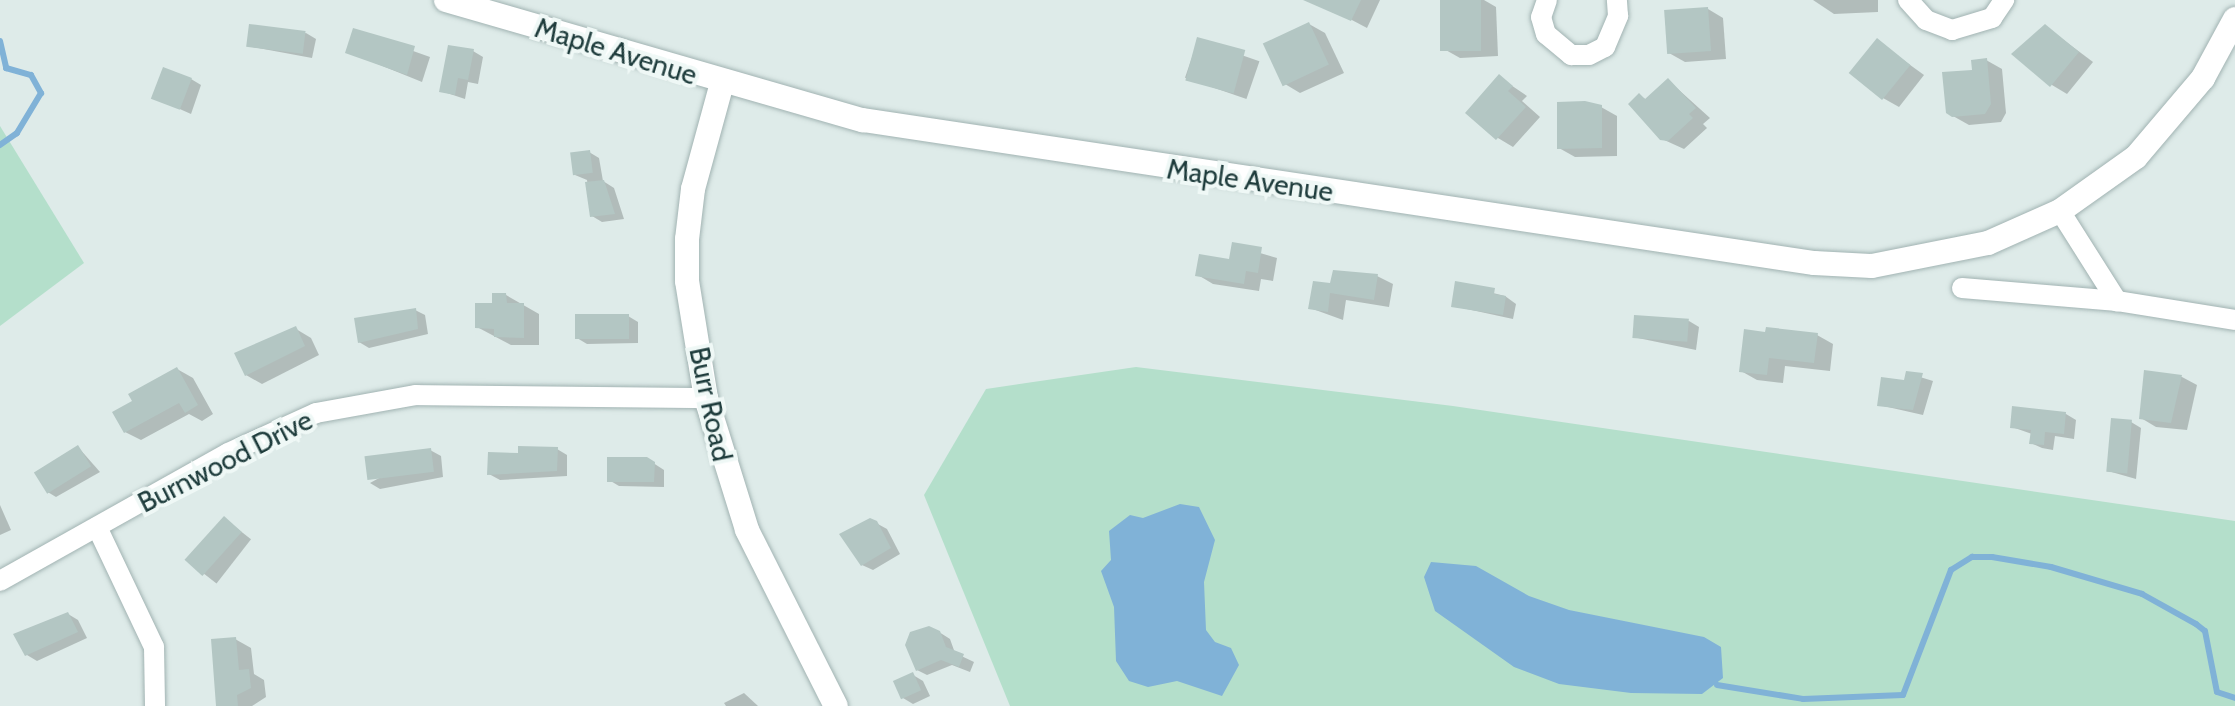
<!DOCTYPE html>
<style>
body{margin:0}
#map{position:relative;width:2235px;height:706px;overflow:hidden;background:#deebe9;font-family:Cabin,sans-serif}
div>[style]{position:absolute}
.green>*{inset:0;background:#b4dfcb}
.water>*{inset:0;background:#80b2d7}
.shadow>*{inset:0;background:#0003;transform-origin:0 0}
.stream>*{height:6px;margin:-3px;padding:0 3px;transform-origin:3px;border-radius:3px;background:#80b2d7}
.building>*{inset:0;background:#b3c6c3;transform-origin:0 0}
.roads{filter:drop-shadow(0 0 2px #a1b3b2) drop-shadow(0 0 2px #a1b3b2)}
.street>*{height:20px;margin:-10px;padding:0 10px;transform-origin:10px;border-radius:10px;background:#fff}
.secondary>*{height:24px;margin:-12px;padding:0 12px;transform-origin:12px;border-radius:12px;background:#fff}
span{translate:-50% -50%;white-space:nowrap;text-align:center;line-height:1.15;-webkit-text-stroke:8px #eff8f6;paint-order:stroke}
.street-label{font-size:28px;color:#1e3c3c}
</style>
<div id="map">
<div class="green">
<div style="clip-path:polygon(0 126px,84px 263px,0 326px)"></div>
<div style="clip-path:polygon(1136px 367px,1453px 406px,2235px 521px,2235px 706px,1010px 706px,924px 495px,986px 389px)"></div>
</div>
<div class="water">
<div style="clip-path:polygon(1180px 504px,1199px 507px,1215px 540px,1204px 582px,1206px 630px,1215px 642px,1231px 648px,1239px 665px,1222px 696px,1177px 681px,1148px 687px,1129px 681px,1116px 661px,1114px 607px,1101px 571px,1111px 560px,1109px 531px,1130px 515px,1143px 518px)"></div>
<div style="clip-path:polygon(1431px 562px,1476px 566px,1529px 596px,1569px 610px,1704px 637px,1721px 647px,1723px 678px,1702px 694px,1631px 693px,1559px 684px,1514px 667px,1435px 611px,1424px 577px)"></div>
</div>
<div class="shadow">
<div style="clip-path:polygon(1314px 0,1380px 0,1367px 28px)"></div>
<div style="clip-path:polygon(1442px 0,1484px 0,1496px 7px,1498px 56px,1460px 58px,1444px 49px)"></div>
<div style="clip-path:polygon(1813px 0,1878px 0,1878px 12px,1834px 14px)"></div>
<div style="clip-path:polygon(1708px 9px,1723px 18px,1726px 59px,1685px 62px,1669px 53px)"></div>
<div style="clip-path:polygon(1309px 24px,1325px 33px,1344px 73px,1300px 93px,1285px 84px)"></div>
<div style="clip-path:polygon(2045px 26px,2093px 62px,2067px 94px,2052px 85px)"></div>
<div style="clip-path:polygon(354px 30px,430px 57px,422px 82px,348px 52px)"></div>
<div style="clip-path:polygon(306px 33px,316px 39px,312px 58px,247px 46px)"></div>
<div style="left:1198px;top:40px;width:65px;height:40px;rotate:19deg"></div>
<div style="clip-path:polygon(1877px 41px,1924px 75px,1899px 107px,1883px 98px)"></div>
<div style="clip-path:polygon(473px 51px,483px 57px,478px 84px,468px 82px,465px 99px,441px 91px)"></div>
<div style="clip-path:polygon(1986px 60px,2002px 69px,2006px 113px,2001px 122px,1969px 125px,1953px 116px,1974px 72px)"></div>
<div style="clip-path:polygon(1499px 77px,1527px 96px,1522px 101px,1540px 117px,1513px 147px,1498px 138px)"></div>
<div style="clip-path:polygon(191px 79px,201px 85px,191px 114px,155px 98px)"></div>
<div style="clip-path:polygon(1669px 81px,1710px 118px,1703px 124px,1707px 128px,1684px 149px,1662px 139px,1640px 96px,1647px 100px)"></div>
<div style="clip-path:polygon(1601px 107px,1617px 116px,1617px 156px,1575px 157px,1559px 148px)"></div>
<div style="clip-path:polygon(589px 152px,599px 158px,603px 181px,614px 188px,624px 219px,602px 222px,592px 216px,587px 180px,575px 175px)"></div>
<div style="clip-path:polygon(1233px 245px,1277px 258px,1273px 281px,1261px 279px,1259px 291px,1213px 284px,1198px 275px,1231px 262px)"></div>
<div style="clip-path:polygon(1377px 276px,1393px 284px,1389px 307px,1346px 300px,1343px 320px,1310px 308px,1332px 286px)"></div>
<div style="clip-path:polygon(1457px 284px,1505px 296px,1516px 304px,1513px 319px,1453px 306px)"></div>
<div style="clip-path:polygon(506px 295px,539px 314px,539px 345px,511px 345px,477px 327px)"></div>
<div style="clip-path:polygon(415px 310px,425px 315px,428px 334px,369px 348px,359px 342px)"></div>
<div style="clip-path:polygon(628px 316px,638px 322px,638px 343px,587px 344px,577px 338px)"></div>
<div style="clip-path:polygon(1689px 321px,1699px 327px,1696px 350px,1633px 337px)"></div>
<div style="clip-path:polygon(296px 329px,311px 338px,319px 355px,262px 384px,246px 375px)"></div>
<div style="clip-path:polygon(1817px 335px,1833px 344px,1830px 371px,1785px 366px,1783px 383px,1757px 380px,1741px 371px)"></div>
<div style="clip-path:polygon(177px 369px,193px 378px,213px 414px,202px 421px,189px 414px,141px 440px,125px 432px,135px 402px)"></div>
<div style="clip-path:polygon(1907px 373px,1933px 381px,1923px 415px,1879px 405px,1906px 383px)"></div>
<div style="clip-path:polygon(2146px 373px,2182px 377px,2197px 385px,2187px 430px,2156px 427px,2141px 418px)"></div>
<div style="clip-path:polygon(2014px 408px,2066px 414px,2076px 420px,2074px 439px,2055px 436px,2053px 450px,2042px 448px,2031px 443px,2032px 434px,2012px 427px)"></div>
<div style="clip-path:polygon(2131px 422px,2141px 428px,2136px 479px,2108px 471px)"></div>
<div style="clip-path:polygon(78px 447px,100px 472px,56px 497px,46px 491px)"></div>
<div style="clip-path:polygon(557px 449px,567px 455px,567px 476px,500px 480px,489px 474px,520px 455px)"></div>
<div style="clip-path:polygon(430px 450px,441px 456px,443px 477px,380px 489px,370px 483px)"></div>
<div style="clip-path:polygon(647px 459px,664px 470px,664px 487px,619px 486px,609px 480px)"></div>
<div style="clip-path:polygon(0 505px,11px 530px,0 535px)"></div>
<div style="left:225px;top:519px;width:33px;height:56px;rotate:38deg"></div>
<div style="clip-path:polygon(876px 523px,887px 529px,900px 554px,873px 570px,862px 565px)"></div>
<div style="clip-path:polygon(68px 614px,78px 620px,87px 638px,37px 661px,27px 655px,16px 635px)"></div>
<div style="clip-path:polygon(939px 632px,950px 639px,955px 653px,974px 662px,970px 672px,952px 665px,927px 675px,917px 670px)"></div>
<div style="clip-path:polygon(235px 639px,251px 648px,254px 674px,264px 680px,266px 697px,252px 706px,218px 706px)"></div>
<div style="clip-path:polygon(913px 675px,923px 681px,930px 696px,913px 704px,903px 698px)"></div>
<div style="clip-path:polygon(744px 693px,758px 706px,726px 706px,724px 703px)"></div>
</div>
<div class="stream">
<div style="left:0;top:41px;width:28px;rotate:77deg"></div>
<div style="left:6px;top:68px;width:26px;rotate:16deg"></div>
<div style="left:31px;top:75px;width:21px;rotate:61deg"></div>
<div style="left:41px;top:93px;width:47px;rotate:121deg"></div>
<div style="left:17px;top:133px;width:21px;rotate:145deg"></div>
<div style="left:1717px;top:685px;width:87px;rotate:9.2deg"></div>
<div style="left:1803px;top:699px;width:100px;rotate:-2.3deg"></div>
<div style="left:1903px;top:695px;width:134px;rotate:-69deg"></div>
<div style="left:1951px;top:570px;width:25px;rotate:-32deg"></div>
<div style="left:1972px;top:557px;width:20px"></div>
<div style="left:1992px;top:557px;width:60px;rotate:9.6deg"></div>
<div style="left:2051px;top:567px;width:95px;rotate:16.5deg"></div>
<div style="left:2142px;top:594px;width:62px;rotate:29.1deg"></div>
<div style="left:2196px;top:624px;width:11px;rotate:38deg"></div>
<div style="left:2205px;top:631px;width:62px;rotate:78.9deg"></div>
<div style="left:2217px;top:692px;width:19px;rotate:18deg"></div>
</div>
<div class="building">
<div style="clip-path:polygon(1303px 0,1361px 0,1351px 21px)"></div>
<div style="left:1440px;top:0;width:41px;height:51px"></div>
<div style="left:1708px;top:7px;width:44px;height:44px;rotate:86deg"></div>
<div style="left:1309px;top:22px;width:47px;height:51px;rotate:65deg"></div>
<div style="left:249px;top:24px;width:57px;height:23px;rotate:7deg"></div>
<div style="clip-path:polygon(2045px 24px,2079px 52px,2050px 87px,2011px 54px)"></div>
<div style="clip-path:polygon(353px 28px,415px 46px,407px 75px,345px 53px)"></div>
<div style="left:1197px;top:37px;width:50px;height:45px;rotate:15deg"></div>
<div style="left:1877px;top:38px;width:43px;height:45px;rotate:39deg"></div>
<div style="clip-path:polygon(448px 45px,474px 49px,468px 80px,458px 78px,455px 95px,439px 92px)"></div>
<div style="clip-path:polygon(1987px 58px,1991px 104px,1985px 114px,1952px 117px,1946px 113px,1942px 72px,1972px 70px,1971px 60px)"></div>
<div style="left:163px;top:67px;width:31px;height:34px;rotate:21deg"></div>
<div style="clip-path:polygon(1499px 74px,1513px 86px,1508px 91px,1526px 107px,1496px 140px,1465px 113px)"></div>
<div style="clip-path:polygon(1668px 78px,1696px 108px,1689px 114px,1693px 118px,1668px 141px,1660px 140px,1628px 104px,1639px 93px,1645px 99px)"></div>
<div style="clip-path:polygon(1585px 101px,1602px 105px,1602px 148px,1557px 149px,1557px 102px)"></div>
<div style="left:590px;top:150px;width:23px;height:20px;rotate:83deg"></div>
<div style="clip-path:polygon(604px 180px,615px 214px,590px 217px,585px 182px)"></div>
<div style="clip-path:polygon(1232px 242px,1262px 247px,1258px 273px,1246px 271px,1244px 284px,1195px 276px,1199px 254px,1229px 259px)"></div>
<div style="clip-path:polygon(1333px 270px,1378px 274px,1374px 300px,1330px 293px,1328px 312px,1308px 309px,1313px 281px,1330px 283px)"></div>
<div style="clip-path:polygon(1455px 281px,1495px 288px,1494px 294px,1506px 296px,1503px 315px,1451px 307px)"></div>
<div style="clip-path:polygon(492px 293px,506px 293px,507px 303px,524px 303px,524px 338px,494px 337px,494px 329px,475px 328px,475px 303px,492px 303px)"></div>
<div style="clip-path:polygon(416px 308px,418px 329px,358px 343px,354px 318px)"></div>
<div style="left:629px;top:314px;width:25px;height:54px;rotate:90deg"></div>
<div style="left:1634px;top:315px;width:55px;height:23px;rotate:4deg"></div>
<div style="clip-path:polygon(296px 326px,305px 346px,245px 376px,234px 353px)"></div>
<div style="clip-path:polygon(1766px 327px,1818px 333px,1814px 363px,1769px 358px,1767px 375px,1739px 372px,1744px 329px,1765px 332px)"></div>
<div style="clip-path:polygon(177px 367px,198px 405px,185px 413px,179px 403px,124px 433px,112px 412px,132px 401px,128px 394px)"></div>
<div style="clip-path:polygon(2144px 370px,2182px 375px,2171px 423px,2139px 419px)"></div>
<div style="clip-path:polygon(1906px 371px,1923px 373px,1913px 410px,1877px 406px,1881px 377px,1904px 380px)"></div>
<div style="clip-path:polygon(2012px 406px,2066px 412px,2064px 434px,2045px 432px,2044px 445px,2029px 444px,2031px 430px,2010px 428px)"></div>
<div style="left:2111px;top:418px;width:21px;height:54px;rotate:5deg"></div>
<div style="left:78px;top:445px;width:25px;height:52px;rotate:58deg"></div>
<div style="clip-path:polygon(518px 446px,558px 447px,557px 471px,487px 475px,488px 452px,518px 453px)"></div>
<div style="left:431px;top:448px;width:24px;height:67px;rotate:83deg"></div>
<div style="clip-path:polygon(607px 457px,647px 457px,655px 462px,654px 482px,607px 482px)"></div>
<div style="left:224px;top:516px;width:24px;height:59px;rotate:42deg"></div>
<div style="clip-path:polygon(870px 518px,877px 521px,891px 548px,861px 566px,839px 534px)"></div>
<div style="clip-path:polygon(68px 612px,78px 632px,25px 656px,13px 634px)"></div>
<div style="clip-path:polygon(929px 626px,940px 631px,946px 647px,964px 654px,959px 667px,941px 660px,916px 671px,905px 645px,910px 632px)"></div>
<div style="clip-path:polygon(236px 637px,239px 670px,249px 669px,251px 688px,237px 695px,238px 706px,216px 706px,211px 639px)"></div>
<div style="left:913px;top:672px;width:20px;height:22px;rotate:66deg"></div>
</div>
<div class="roads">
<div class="street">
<div style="left:1547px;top:0;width:18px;rotate:109deg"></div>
<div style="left:1541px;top:17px;width:18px;rotate:74deg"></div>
<div style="left:1546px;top:34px;width:33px;rotate:40deg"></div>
<div style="left:1571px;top:55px;width:18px"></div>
<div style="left:1589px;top:55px;width:18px;rotate:-27deg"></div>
<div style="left:1605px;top:47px;width:34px;rotate:-67deg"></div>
<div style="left:1618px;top:16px;width:16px;rotate:-94deg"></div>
<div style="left:1908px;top:0;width:27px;rotate:48deg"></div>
<div style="left:1926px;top:20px;width:28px;rotate:21deg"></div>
<div style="left:1952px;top:30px;width:42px;rotate:-16.7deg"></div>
<div style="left:1992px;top:18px;width:22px;rotate:-56deg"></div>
<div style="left:2060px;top:211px;width:107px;rotate:57.7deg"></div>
<div style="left:1962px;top:288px;width:156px;rotate:4.8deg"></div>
<div style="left:2117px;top:301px;width:120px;rotate:9.1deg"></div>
<div style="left:97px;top:527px;width:133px;rotate:64.6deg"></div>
<div style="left:154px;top:647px;width:59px;rotate:89deg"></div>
<div style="left:0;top:581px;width:261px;rotate:-29.3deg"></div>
<div style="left:228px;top:453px;width:97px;rotate:-24.4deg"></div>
<div style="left:316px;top:413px;width:102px;rotate:-10.2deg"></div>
<div style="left:416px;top:395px;width:290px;rotate:0.6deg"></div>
</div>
<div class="secondary">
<div style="left:446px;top:0;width:434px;rotate:16.1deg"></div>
<div style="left:863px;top:120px;width:962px;rotate:8.55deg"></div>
<div style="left:1814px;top:263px;width:58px;rotate:3deg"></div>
<div style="left:1872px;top:266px;width:118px;rotate:-11.2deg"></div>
<div style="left:1988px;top:243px;width:79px;rotate:-24deg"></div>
<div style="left:2060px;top:211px;width:93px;rotate:-35.4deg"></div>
<div style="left:2136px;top:157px;width:104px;rotate:-49.7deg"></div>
<div style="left:2203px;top:78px;width:67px;rotate:-61.5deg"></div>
<div style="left:722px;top:83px;width:110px;rotate:105.3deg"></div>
<div style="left:693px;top:189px;width:50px;rotate:96.8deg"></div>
<div style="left:687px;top:239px;width:42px;rotate:90deg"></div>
<div style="left:687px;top:281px;width:119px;rotate:80.8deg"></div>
<div style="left:706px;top:398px;width:138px;rotate:72.7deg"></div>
<div style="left:747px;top:530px;width:197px;rotate:63.2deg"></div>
</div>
</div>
<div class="street-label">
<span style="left:616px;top:51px;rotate:17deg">Maple Avenue</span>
<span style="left:1250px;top:180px;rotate:8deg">Maple Avenue</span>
<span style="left:711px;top:404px;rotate:78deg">Burr Road</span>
<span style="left:225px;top:461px;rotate:-27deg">Burnwood Drive</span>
</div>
</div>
